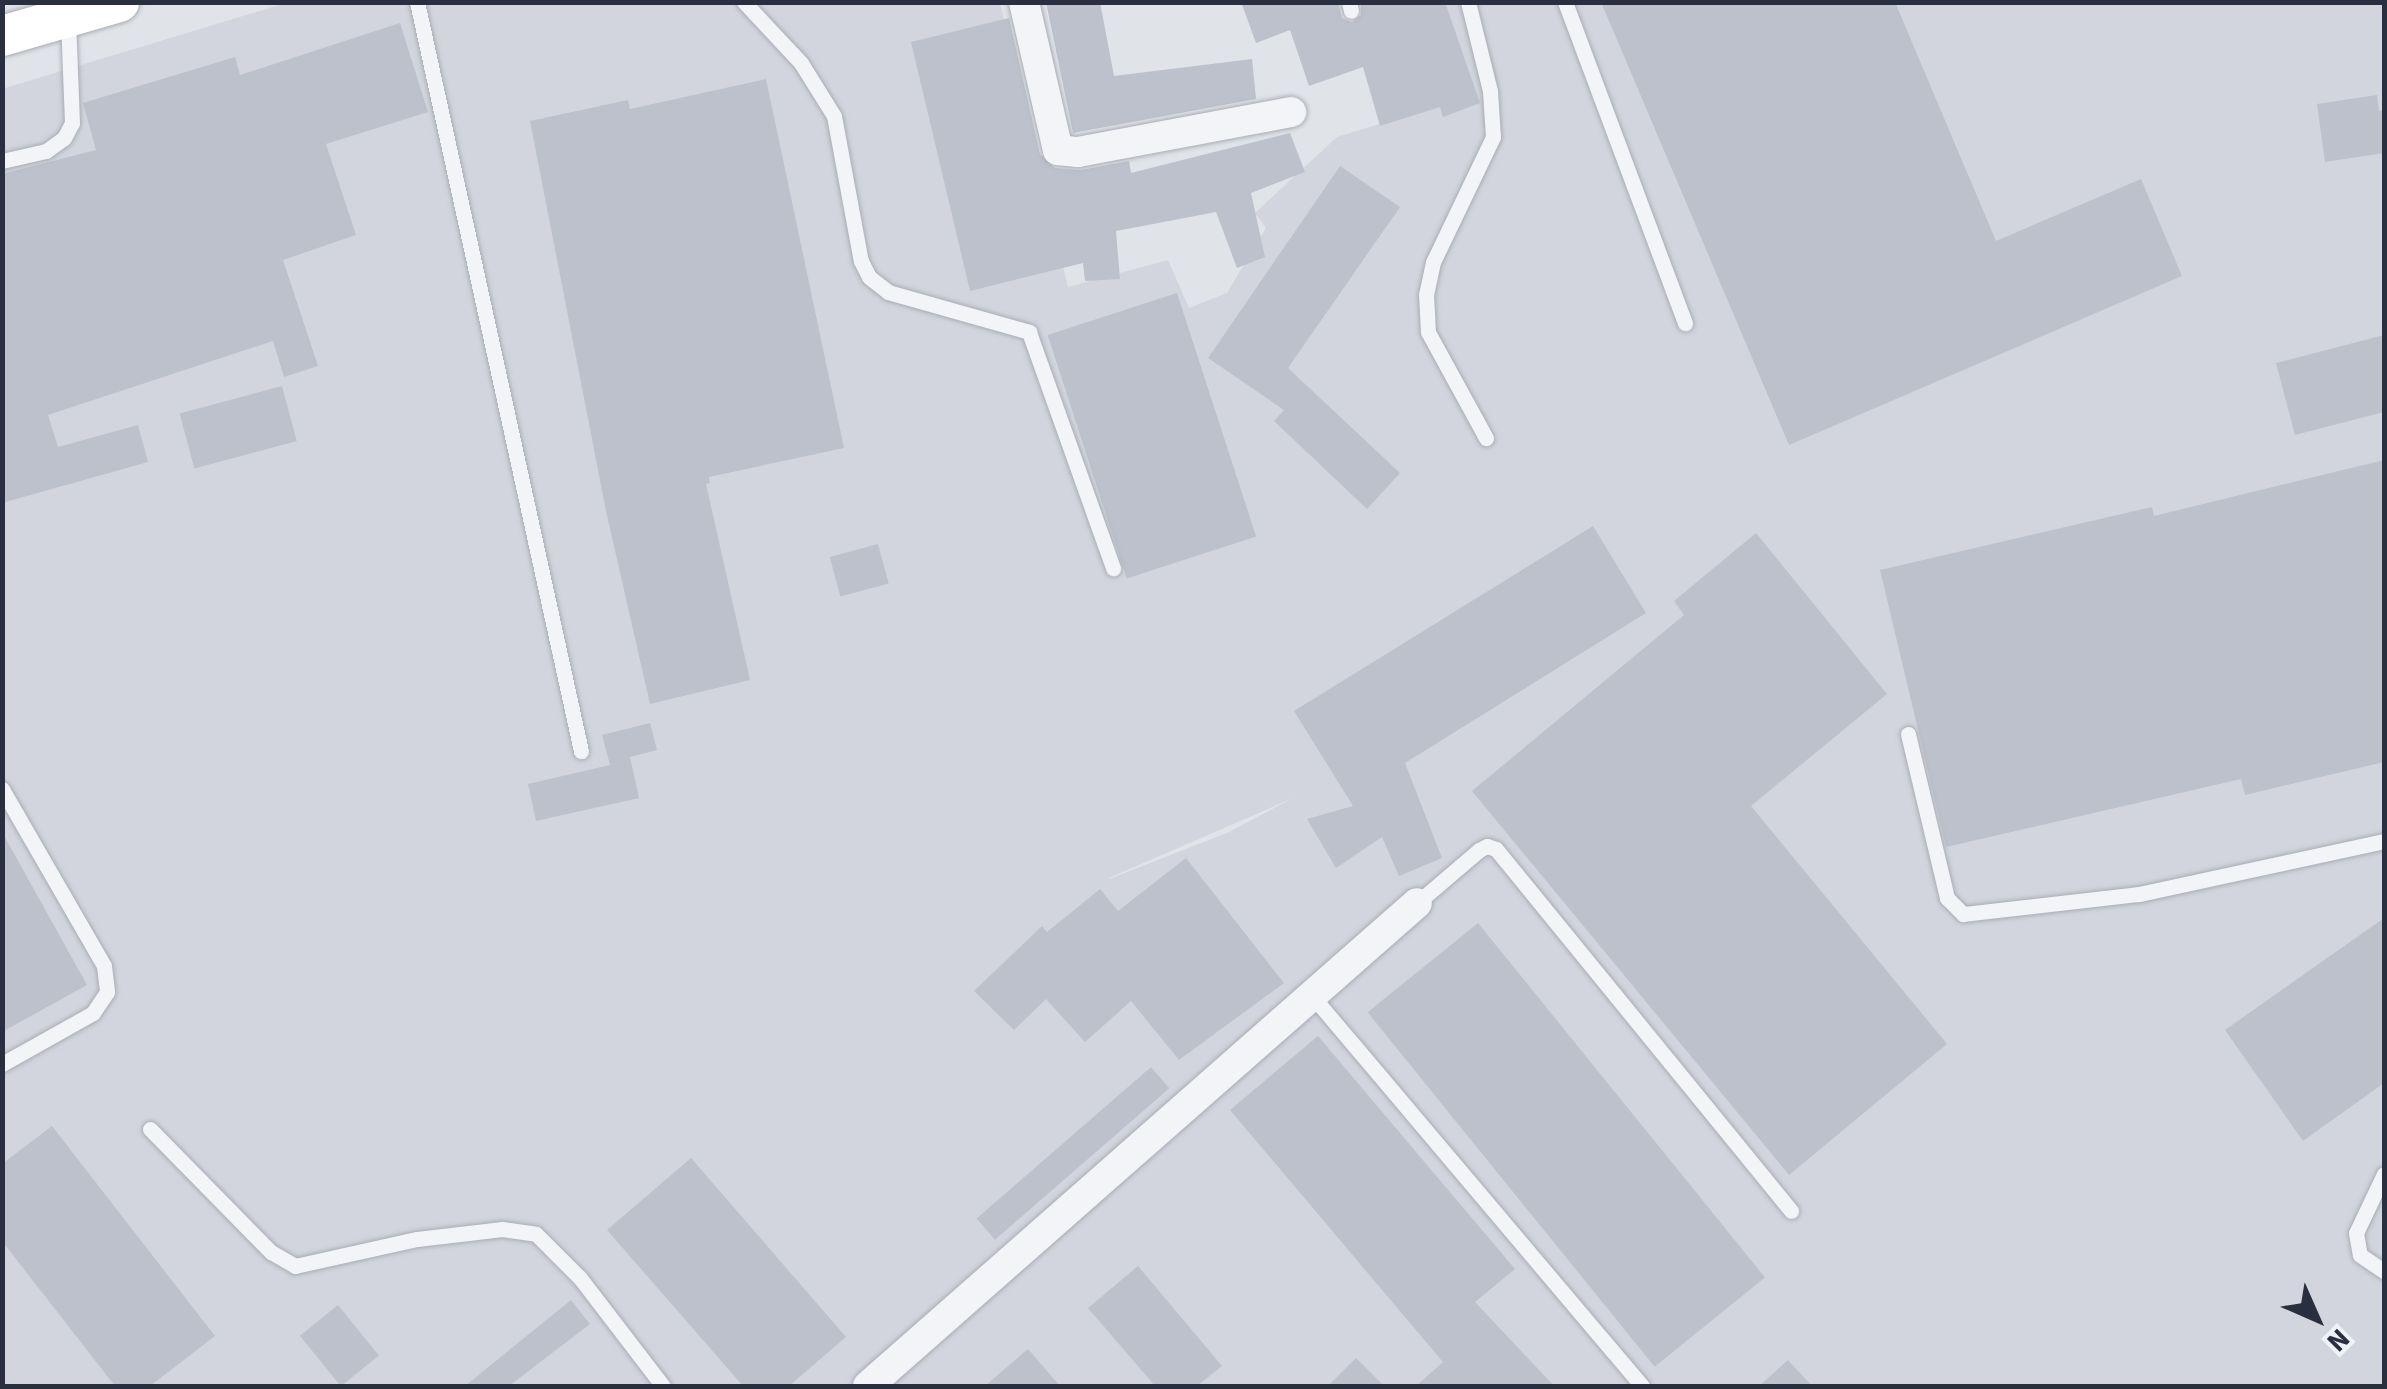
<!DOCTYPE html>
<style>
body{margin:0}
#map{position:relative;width:2387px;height:1389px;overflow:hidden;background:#e0e3e8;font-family:"Source Sans 3",sans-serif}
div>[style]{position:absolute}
.built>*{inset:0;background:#d2d5dd}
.building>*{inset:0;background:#bdc1cb;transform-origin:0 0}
.roads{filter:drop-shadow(0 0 2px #a9adb5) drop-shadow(0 0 2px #a9adb5)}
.lane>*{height:15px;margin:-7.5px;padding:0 7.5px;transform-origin:7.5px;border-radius:7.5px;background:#f2f4f7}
.street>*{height:30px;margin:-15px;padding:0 15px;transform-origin:15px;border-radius:15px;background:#f2f4f7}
.secondary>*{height:40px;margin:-20px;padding:0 20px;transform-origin:20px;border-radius:20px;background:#fff}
span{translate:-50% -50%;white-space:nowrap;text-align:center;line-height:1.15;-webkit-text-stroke:8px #eff2f6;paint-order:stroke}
.frame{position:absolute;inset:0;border:5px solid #292f3f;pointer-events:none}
.north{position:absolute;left:2267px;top:1269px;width:100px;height:100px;-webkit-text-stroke:8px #eff2f6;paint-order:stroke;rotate:135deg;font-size:28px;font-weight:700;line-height:40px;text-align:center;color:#292f3f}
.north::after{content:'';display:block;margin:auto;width:35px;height:45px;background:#292f3f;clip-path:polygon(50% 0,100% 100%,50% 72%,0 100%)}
</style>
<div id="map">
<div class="built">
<div style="clip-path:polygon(evenodd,286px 3px,1000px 3px,1068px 287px,1168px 260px,1189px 308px,1227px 293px,1266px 228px,1255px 213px,1337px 137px,1465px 98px,1437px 3px,2384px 3px,2384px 1386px,3px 1386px,2px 89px,286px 3px,1293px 798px,1227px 833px,1109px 879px,1109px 878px,1293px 798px)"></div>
</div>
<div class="building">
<div style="clip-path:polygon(1046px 2px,1100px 2px,1114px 76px,1252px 59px,1256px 99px,1073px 133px)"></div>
<div style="clip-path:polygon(1241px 2px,1338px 2px,1342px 18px,1352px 22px,1361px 15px,1361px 2px,1445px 2px,1480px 103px,1443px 117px,1440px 107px,1380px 126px,1363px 67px,1309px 86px,1290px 30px,1256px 43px)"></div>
<div style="clip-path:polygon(1601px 2px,1895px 2px,1996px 241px,2141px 179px,2182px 276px,1789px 445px)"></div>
<div style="clip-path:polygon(1009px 18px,1040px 154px,1055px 168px,1081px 170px,1129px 161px,1131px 173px,1290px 133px,1305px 172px,1251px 193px,1265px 257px,1237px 268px,1216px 212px,1116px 231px,1120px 279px,1085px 281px,1083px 263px,970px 291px,911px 42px)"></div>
<div style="clip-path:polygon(400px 23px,428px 112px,326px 144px,356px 235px,283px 260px,318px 366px,284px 377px,273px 341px,48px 415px,58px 447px,138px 425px,148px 462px,2px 503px,2px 174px,96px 150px,83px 103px,235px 57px,240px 75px)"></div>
<div style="clip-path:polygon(766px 79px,844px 448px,709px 477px,710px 483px,706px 484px,750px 680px,650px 704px,606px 511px,530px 121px,628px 100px,630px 109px)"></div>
<div style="clip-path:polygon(2377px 95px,2379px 111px,2384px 110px,2384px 153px,2325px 162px,2317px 104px)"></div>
<div style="clip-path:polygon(1340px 166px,1400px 207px,1288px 368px,1400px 473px,1367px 509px,1274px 421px,1284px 410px,1208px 358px)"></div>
<div style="left:1177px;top:293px;width:256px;height:136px;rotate:72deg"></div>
<div style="clip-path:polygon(2384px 335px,2384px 412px,2295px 435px,2276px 363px)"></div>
<div style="left:282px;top:386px;width:57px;height:106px;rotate:75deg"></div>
<div style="clip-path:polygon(2384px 460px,2384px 762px,2245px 795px,2241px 779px,1946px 847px,1880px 570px,2152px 507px,2154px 516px)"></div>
<div style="clip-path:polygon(1593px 526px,1646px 613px,1405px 763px,1442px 858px,1399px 876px,1382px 837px,1336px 868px,1307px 819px,1353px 806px,1294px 711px)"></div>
<div style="clip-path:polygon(1756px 533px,1887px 694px,1751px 806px,1947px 1044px,1789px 1175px,1472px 791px,1684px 615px,1674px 601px)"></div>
<div style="left:878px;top:544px;width:41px;height:50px;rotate:75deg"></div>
<div style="clip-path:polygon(650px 723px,657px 750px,630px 757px,639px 798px,536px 821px,528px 784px,610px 765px,602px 735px)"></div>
<div style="clip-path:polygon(2px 832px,87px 985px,2px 1032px)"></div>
<div style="clip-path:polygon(1186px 858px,1284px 983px,1179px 1060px,1131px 1001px,1085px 1042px,1046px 999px,1014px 1030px,974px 991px,1042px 926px,1047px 932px,1100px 889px,1118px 911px)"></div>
<div style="clip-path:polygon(2384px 918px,2384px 1083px,2303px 1141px,2225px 1030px)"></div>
<div style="left:1478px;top:923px;width:456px;height:142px;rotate:51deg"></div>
<div style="clip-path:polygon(1318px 1036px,1515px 1269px,1475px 1302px,1554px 1386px,1416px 1386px,1443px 1362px,1230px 1110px)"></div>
<div style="left:1151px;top:1067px;width:28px;height:231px;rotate:49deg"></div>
<div style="clip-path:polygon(52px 1126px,215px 1336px,150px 1386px,115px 1386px,2px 1241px,2px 1164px)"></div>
<div style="clip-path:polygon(691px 1158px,846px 1337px,789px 1386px,743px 1386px,607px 1230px)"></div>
<div style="clip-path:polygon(1138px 1266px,1222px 1366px,1197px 1386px,1155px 1386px,1088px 1308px)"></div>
<div style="clip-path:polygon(571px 1300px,590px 1324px,509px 1386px,465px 1386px)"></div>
<div style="left:338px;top:1305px;width:65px;height:49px;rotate:51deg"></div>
<div style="clip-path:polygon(1028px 1349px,1060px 1386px,985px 1386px)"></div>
<div style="clip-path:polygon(1356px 1358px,1384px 1386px,1328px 1386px)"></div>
<div style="clip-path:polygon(1788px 1360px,1812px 1386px,1759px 1386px)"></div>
</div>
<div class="roads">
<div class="lane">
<div style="left:417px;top:2px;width:767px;rotate:77.65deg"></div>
<div style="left:744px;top:2px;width:83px;rotate:46.9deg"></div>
<div style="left:801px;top:63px;width:62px;rotate:58.1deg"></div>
<div style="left:834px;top:116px;width:147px;rotate:79.5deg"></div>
<div style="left:861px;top:261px;width:18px;rotate:63deg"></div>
<div style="left:869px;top:277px;width:24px;rotate:38deg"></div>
<div style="left:888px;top:292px;width:147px;rotate:15.8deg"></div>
<div style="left:1029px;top:332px;width:251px;rotate:70.4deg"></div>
<div style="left:1349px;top:2px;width:9px;rotate:77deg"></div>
<div style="left:1468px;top:2px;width:92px;rotate:76.1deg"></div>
<div style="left:1490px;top:91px;width:46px;rotate:86.3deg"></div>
<div style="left:1493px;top:137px;width:139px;rotate:115.6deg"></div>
<div style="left:1433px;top:262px;width:33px;rotate:102deg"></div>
<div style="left:1426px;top:294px;width:38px;rotate:87deg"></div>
<div style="left:1428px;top:332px;width:121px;rotate:61.3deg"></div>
<div style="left:1565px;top:2px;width:343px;rotate:69.5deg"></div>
<div style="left:2px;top:161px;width:45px;rotate:-12.8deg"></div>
<div style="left:46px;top:151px;width:22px;rotate:-36deg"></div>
<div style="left:64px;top:138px;width:17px;rotate:-62deg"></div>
<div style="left:72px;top:123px;width:103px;rotate:-92.2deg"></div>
<div style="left:1908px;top:734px;width:169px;rotate:76.6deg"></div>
<div style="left:1947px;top:898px;width:23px;rotate:45deg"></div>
<div style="left:1963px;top:914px;width:177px;rotate:-6.5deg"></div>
<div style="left:2139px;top:894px;width:251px;rotate:-12.2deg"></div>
<div style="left:2px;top:789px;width:204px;rotate:60deg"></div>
<div style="left:104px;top:966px;width:26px;rotate:83deg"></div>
<div style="left:107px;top:992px;width:25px;rotate:124deg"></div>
<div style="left:93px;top:1013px;width:104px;rotate:150.7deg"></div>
<div style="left:1417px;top:903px;width:82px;rotate:-40.5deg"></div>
<div style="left:1479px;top:850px;width:9px;rotate:-27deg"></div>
<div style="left:1487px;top:846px;width:9px;rotate:18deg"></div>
<div style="left:1496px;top:849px;width:467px;rotate:50.8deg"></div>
<div style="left:1314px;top:998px;width:508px;rotate:49.79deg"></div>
<div style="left:150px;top:1129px;width:173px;rotate:45.5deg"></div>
<div style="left:271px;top:1252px;width:28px;rotate:30deg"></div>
<div style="left:295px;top:1266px;width:125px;rotate:-12.5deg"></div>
<div style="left:417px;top:1239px;width:86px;rotate:-6.7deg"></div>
<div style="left:502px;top:1229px;width:34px;rotate:8deg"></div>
<div style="left:536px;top:1234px;width:62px;rotate:45deg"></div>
<div style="left:580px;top:1278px;width:136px;rotate:52.5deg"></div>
<div style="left:2384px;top:1174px;width:65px;rotate:115.4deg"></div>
<div style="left:2356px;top:1233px;width:22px;rotate:80deg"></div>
<div style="left:2360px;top:1255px;width:29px;rotate:34deg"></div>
</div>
<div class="street">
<div style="left:1024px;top:2px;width:152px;rotate:77.1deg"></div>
<div style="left:1058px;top:150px;width:20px;rotate:6deg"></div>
<div style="left:1078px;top:152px;width:217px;rotate:-10.6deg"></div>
<div style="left:868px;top:1386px;width:731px;rotate:-41.34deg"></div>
</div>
<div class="secondary">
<div style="left:2px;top:36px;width:122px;rotate:-16.2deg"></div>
</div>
</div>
<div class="frame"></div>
<div class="north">N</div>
</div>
